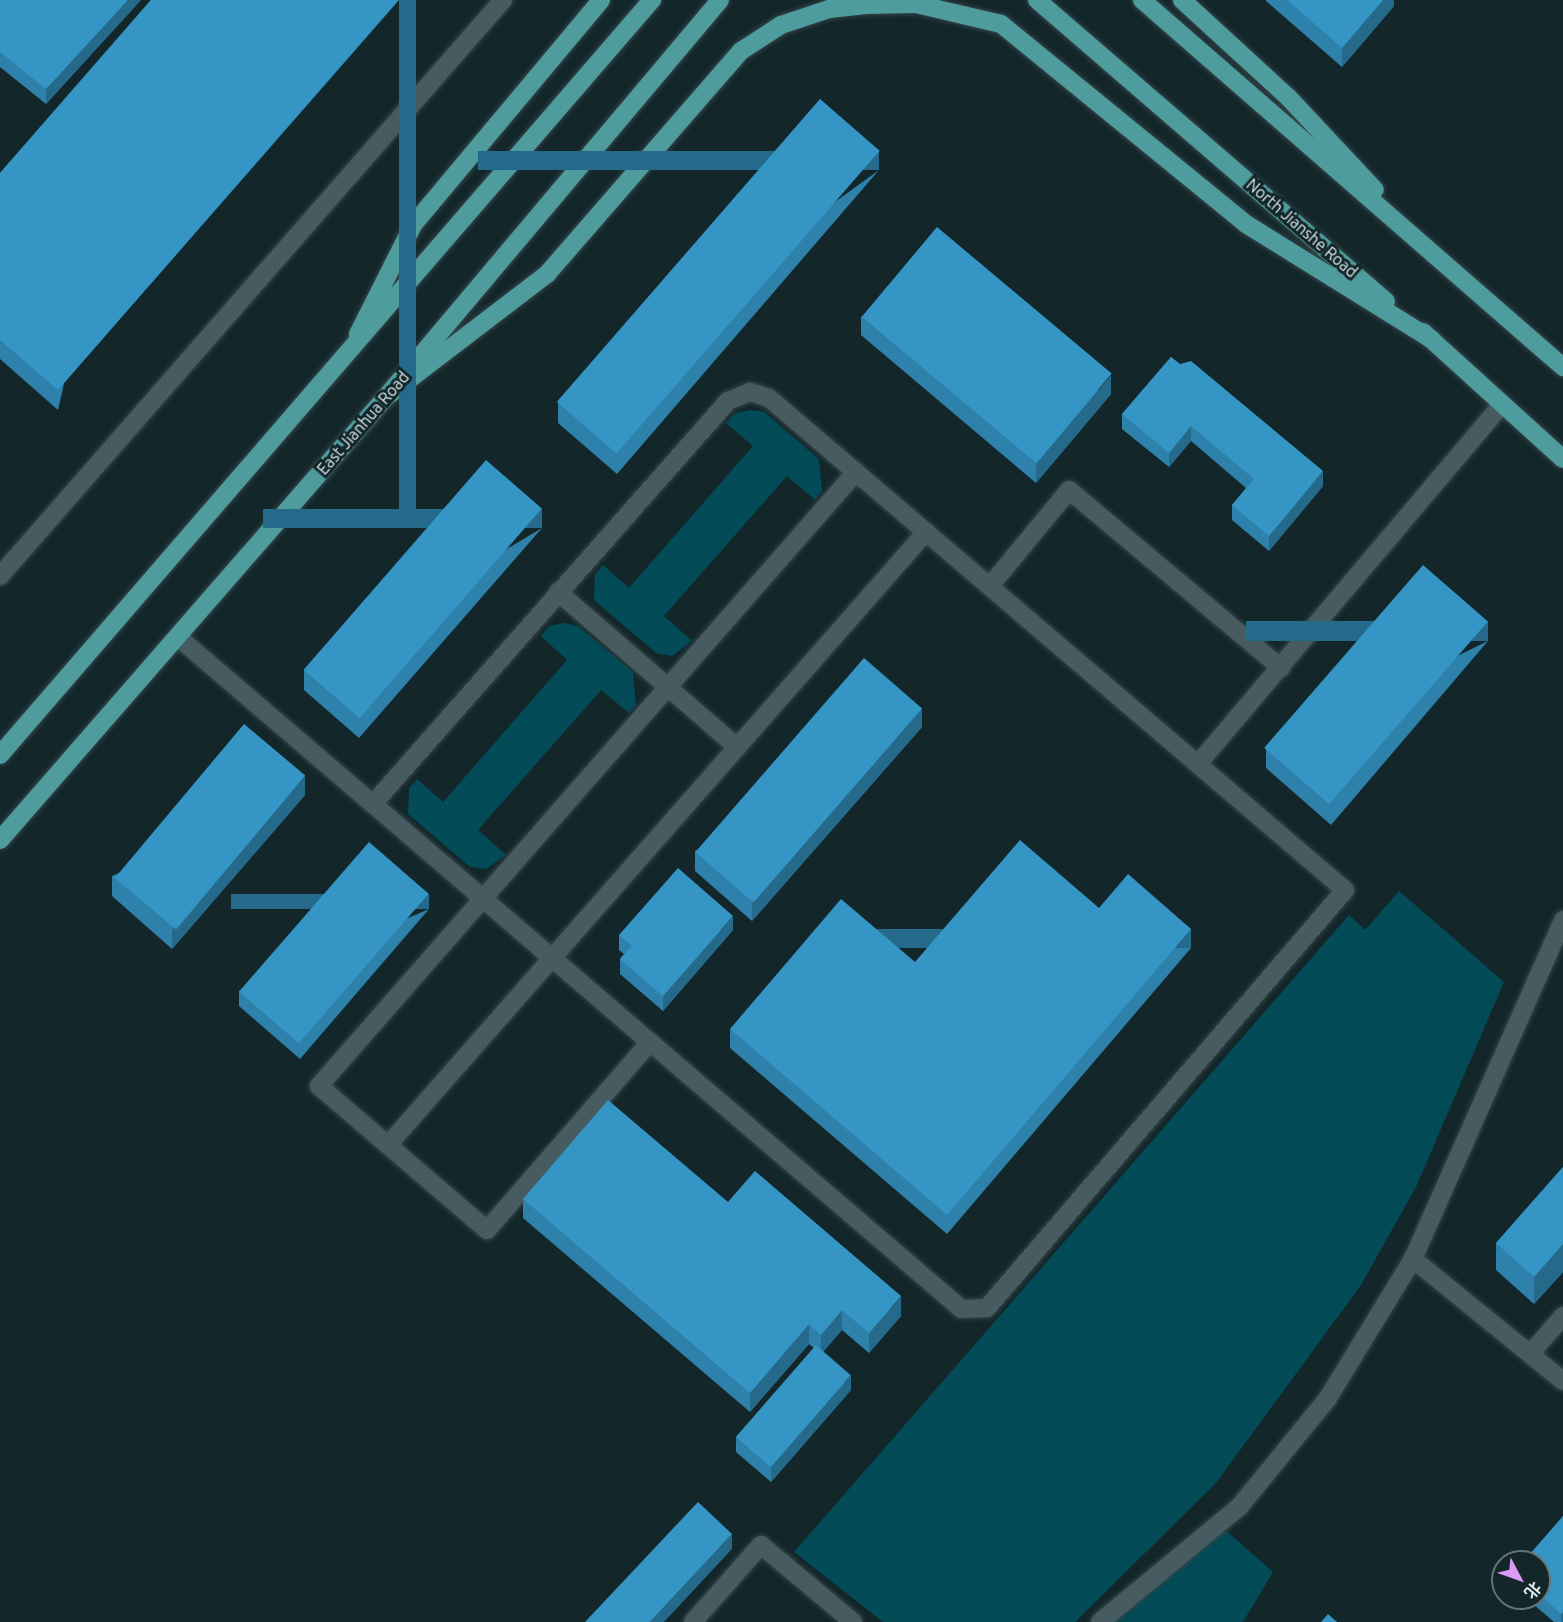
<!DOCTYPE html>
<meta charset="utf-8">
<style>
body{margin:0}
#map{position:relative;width:1563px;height:1622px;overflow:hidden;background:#13272b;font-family:Ubuntu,"Noto Sans SC",sans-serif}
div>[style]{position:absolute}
.green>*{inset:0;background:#024b57}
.roads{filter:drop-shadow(0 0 2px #354448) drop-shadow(0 0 2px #354448)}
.minor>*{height:18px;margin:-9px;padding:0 9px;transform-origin:9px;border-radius:9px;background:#465c61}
.major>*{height:18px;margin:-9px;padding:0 9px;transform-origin:9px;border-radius:9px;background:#4e9c9d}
.wall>*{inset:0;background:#2e81aa}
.shaded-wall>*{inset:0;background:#25698b;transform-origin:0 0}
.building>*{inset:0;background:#3596c6;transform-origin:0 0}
span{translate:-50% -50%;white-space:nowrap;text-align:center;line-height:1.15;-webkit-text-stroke:6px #13272b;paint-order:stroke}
.street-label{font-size:16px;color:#dce8eb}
.north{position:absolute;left:1491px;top:1550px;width:60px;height:60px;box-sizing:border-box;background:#13272b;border:2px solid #637478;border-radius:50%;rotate:131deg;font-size:16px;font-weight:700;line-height:24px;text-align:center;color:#dce8eb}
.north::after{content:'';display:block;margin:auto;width:21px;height:27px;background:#da9af6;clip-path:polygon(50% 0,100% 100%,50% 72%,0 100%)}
</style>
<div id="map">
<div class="green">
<div style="clip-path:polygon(751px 410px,764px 412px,819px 459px,822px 491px,815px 500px,787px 476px,664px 616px,692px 641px,672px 656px,656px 653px,594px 600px,595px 574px,603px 565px,629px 588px,753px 446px,726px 423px,735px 413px)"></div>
<div style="clip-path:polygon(564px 623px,578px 626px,633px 672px,636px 705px,629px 713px,601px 690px,478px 830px,506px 855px,486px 869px,470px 867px,408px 814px,409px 788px,417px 779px,443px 802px,567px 660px,541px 636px,549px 626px)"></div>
<div style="clip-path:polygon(1399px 891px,1504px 982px,1416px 1187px,1361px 1285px,1216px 1483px,1075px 1622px,883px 1622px,794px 1552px,1349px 915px,1365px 930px)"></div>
<div style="clip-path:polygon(1223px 1528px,1273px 1572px,1243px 1622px,1108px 1622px)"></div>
</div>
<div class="roads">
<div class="minor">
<div style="left:0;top:576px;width:765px;rotate:-48.87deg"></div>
<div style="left:990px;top:586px;width:124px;rotate:-50.5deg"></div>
<div style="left:1069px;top:490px;width:277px;rotate:40deg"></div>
<div style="left:558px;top:592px;width:237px;rotate:40.9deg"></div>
<div style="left:178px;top:637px;width:257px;rotate:40.6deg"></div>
<div style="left:373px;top:804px;width:365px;rotate:40.7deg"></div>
<div style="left:650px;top:1042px;width:410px;rotate:40.6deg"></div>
<div style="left:961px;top:1309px;width:26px;rotate:-2deg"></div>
<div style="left:987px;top:1308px;width:550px;rotate:-49.42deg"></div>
<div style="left:1345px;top:890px;width:758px;rotate:-139.5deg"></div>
<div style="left:769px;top:398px;width:20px;rotate:-162deg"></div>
<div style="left:750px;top:392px;width:24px;rotate:158deg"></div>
<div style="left:728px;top:401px;width:537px;rotate:131.38deg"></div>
<div style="left:1198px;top:764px;width:470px;rotate:-49.8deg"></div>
<div style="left:650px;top:1042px;width:249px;rotate:130.9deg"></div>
<div style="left:487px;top:1230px;width:221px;rotate:-139.4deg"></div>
<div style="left:319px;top:1086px;width:816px;rotate:-48.83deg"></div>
<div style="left:388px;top:1145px;width:816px;rotate:-48.73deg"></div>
<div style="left:1413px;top:1259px;width:193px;rotate:39.1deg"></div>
<div style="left:1531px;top:1353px;width:49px;rotate:-49.1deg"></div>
<div style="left:693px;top:1622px;width:103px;rotate:-48.6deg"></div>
<div style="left:761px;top:1545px;width:120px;rotate:39.9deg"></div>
<div style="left:1100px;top:1622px;width:182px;rotate:-39.6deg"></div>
<div style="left:1240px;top:1506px;width:139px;rotate:-50.8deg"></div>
<div style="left:1328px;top:1398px;width:163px;rotate:-58.6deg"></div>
<div style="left:1413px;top:1259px;width:371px;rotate:-66.1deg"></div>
</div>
<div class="major">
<div style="left:1037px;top:0;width:461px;rotate:40.8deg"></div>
<div style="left:1142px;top:0;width:559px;rotate:41.08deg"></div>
<div style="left:1182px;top:0;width:144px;rotate:42.5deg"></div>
<div style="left:1288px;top:97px;width:127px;rotate:46.9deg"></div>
<div style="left:1423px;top:332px;width:189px;rotate:42.2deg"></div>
<div style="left:358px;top:334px;width:122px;rotate:-63.2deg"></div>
<div style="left:413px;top:225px;width:293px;rotate:-50.1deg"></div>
<div style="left:385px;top:398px;width:204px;rotate:-37.4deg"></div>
<div style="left:547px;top:274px;width:296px;rotate:-49deg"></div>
<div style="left:741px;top:51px;width:48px;rotate:-33deg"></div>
<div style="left:781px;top:25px;width:51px;rotate:-18.4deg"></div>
<div style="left:829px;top:9px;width:37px;rotate:-6deg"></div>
<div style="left:866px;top:5px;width:50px;rotate:-1.1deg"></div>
<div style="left:916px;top:4px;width:87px;rotate:13.2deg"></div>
<div style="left:1001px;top:24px;width:316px;rotate:39.2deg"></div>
<div style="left:1246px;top:224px;width:219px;rotate:31.9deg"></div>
<div style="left:0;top:755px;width:998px;rotate:-49.19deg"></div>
<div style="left:0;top:840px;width:586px;rotate:-48.94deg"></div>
<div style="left:385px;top:398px;width:520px;rotate:-49.91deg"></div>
</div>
</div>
<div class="wall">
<div style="clip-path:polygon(0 0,141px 0,46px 104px,0 67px)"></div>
<div style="clip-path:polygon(151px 0,58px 410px,0 359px,0 173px)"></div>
<div style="clip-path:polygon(1266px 0,1394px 0,1394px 6px,1342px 67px,1266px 1px)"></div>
<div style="clip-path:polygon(879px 170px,617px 474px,558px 423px,558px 403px)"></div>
<div style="clip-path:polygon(861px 316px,1111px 394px,1036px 483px,861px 335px)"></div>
<div style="clip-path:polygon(1171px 357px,1323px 486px,1269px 551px,1232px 520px,1232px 505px,1246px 488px,1191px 441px,1169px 467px,1122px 429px,1122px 414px)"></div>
<div style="clip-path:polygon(542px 528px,359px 738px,304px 690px,304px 670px)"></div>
<div style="clip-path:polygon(1488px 641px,1331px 825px,1266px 768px,1266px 749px)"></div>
<div style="clip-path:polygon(922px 727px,752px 921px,695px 871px,695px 851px)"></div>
<div style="clip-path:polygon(305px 795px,172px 949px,112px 896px,112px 876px)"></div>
<div style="clip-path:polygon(1099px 908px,1191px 948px,947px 1234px,730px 1048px,730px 1029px,915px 962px)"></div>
<div style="clip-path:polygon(429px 909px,300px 1059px,239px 1006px,239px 991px)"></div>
<div style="clip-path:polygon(733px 930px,663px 1011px,620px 974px,620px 959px,624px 954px,619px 950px,619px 935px)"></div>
<div style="clip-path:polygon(1563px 1167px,1563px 1272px,1534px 1304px,1496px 1270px,1496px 1243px)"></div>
<div style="clip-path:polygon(523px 1199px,728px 1202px,901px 1316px,869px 1353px,842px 1330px,823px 1352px,851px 1390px,771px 1482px,736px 1452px,736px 1437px,814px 1348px,809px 1344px,750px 1412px,523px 1218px)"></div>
<div style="clip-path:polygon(1563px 1516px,1563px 1622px,1554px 1622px,1526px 1598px,1539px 1598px,1539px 1562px)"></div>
</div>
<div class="shaded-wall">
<div style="clip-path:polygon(127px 0,141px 0,127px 15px)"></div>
<div style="left:399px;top:0;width:17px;height:518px"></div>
<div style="clip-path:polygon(1383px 0,1394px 0,1394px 6px,1342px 67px,1342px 48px)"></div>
<div style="clip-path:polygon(127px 1px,127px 15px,46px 104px,46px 89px)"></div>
<div style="left:879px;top:151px;width:19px;height:401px;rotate:90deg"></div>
<div style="clip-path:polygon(1111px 375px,1111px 394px,1036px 483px,1036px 464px)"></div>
<div style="clip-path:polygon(1191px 426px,1191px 441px,1169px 467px,1169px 453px)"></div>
<div style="clip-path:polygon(1323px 471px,1323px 486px,1269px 551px,1269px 536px)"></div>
<div style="left:542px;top:509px;width:19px;height:279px;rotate:90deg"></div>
<div style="left:1488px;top:621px;width:20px;height:242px;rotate:90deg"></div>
<div style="clip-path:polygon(922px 708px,922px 727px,752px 921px,752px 901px)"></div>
<div style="clip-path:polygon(305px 776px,305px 795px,172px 949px,172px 929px)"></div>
<div style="left:429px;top:894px;width:15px;height:198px;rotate:90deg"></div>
<div style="clip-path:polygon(733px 916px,733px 930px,663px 1011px,663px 996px)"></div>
<div style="left:1191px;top:929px;width:19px;height:376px;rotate:90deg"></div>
<div style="clip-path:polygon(1563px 1244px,1563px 1272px,1534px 1304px,1534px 1277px)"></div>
<div style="clip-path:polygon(901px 1296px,901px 1316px,869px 1353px,869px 1333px)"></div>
<div style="clip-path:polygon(842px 1310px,842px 1330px,821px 1354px,821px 1335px)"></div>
<div style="clip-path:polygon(809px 1324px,809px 1344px,750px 1412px,750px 1393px)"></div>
<div style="clip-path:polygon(851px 1375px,851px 1390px,771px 1482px,771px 1467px)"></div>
<div style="clip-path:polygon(732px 1534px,732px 1549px,664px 1622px,650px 1622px)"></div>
<div style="clip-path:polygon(1563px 1612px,1563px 1622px,1561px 1622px,1561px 1614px)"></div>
</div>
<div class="building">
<div style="clip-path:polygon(0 0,127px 0,127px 1px,46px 89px,0 52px)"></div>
<div style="clip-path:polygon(151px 0,399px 0,58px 390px,0 340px,0 173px)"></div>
<div style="clip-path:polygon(1287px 0,1383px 0,1342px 48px)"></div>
<div style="left:820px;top:99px;width:79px;height:401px;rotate:41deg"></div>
<div style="left:937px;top:227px;width:228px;height:117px;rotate:40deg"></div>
<div style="clip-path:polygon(1171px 357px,1180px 364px,1191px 361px,1323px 471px,1269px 536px,1232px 505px,1254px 479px,1191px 426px,1169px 453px,1122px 414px)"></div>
<div style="left:486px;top:460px;width:74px;height:278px;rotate:41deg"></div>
<div style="left:1423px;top:565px;width:86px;height:242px;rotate:41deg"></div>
<div style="left:864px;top:658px;width:77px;height:257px;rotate:41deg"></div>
<div style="left:244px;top:724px;width:80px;height:201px;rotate:40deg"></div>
<div style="clip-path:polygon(1020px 840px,1099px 908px,1128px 874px,1191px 929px,947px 1215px,730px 1029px,841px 899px,915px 962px)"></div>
<div style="left:369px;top:842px;width:79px;height:198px;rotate:41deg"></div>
<div style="clip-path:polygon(678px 868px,733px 916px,663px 996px,620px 959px,632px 946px,619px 935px)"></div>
<div style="clip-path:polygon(608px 1100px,728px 1202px,755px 1171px,901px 1296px,869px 1333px,842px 1310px,821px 1335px,809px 1324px,750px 1393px,523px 1199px)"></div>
<div style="clip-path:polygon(1563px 1167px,1563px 1244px,1534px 1277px,1496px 1243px)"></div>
<div style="left:816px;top:1345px;width:46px;height:122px;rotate:41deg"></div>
<div style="clip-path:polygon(698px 1502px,732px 1534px,650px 1622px,585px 1622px)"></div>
<div style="clip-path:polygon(1563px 1516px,1563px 1612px,1561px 1614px,1539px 1594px,1539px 1562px,1523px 1562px)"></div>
<div style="clip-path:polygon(1328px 1614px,1337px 1622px,1321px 1622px)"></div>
</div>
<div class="street-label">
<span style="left:1302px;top:228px;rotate:41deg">North Jianshe Road</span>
<span style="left:363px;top:423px;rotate:-49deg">East Jianhua Road</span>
</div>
<div class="north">北</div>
</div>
